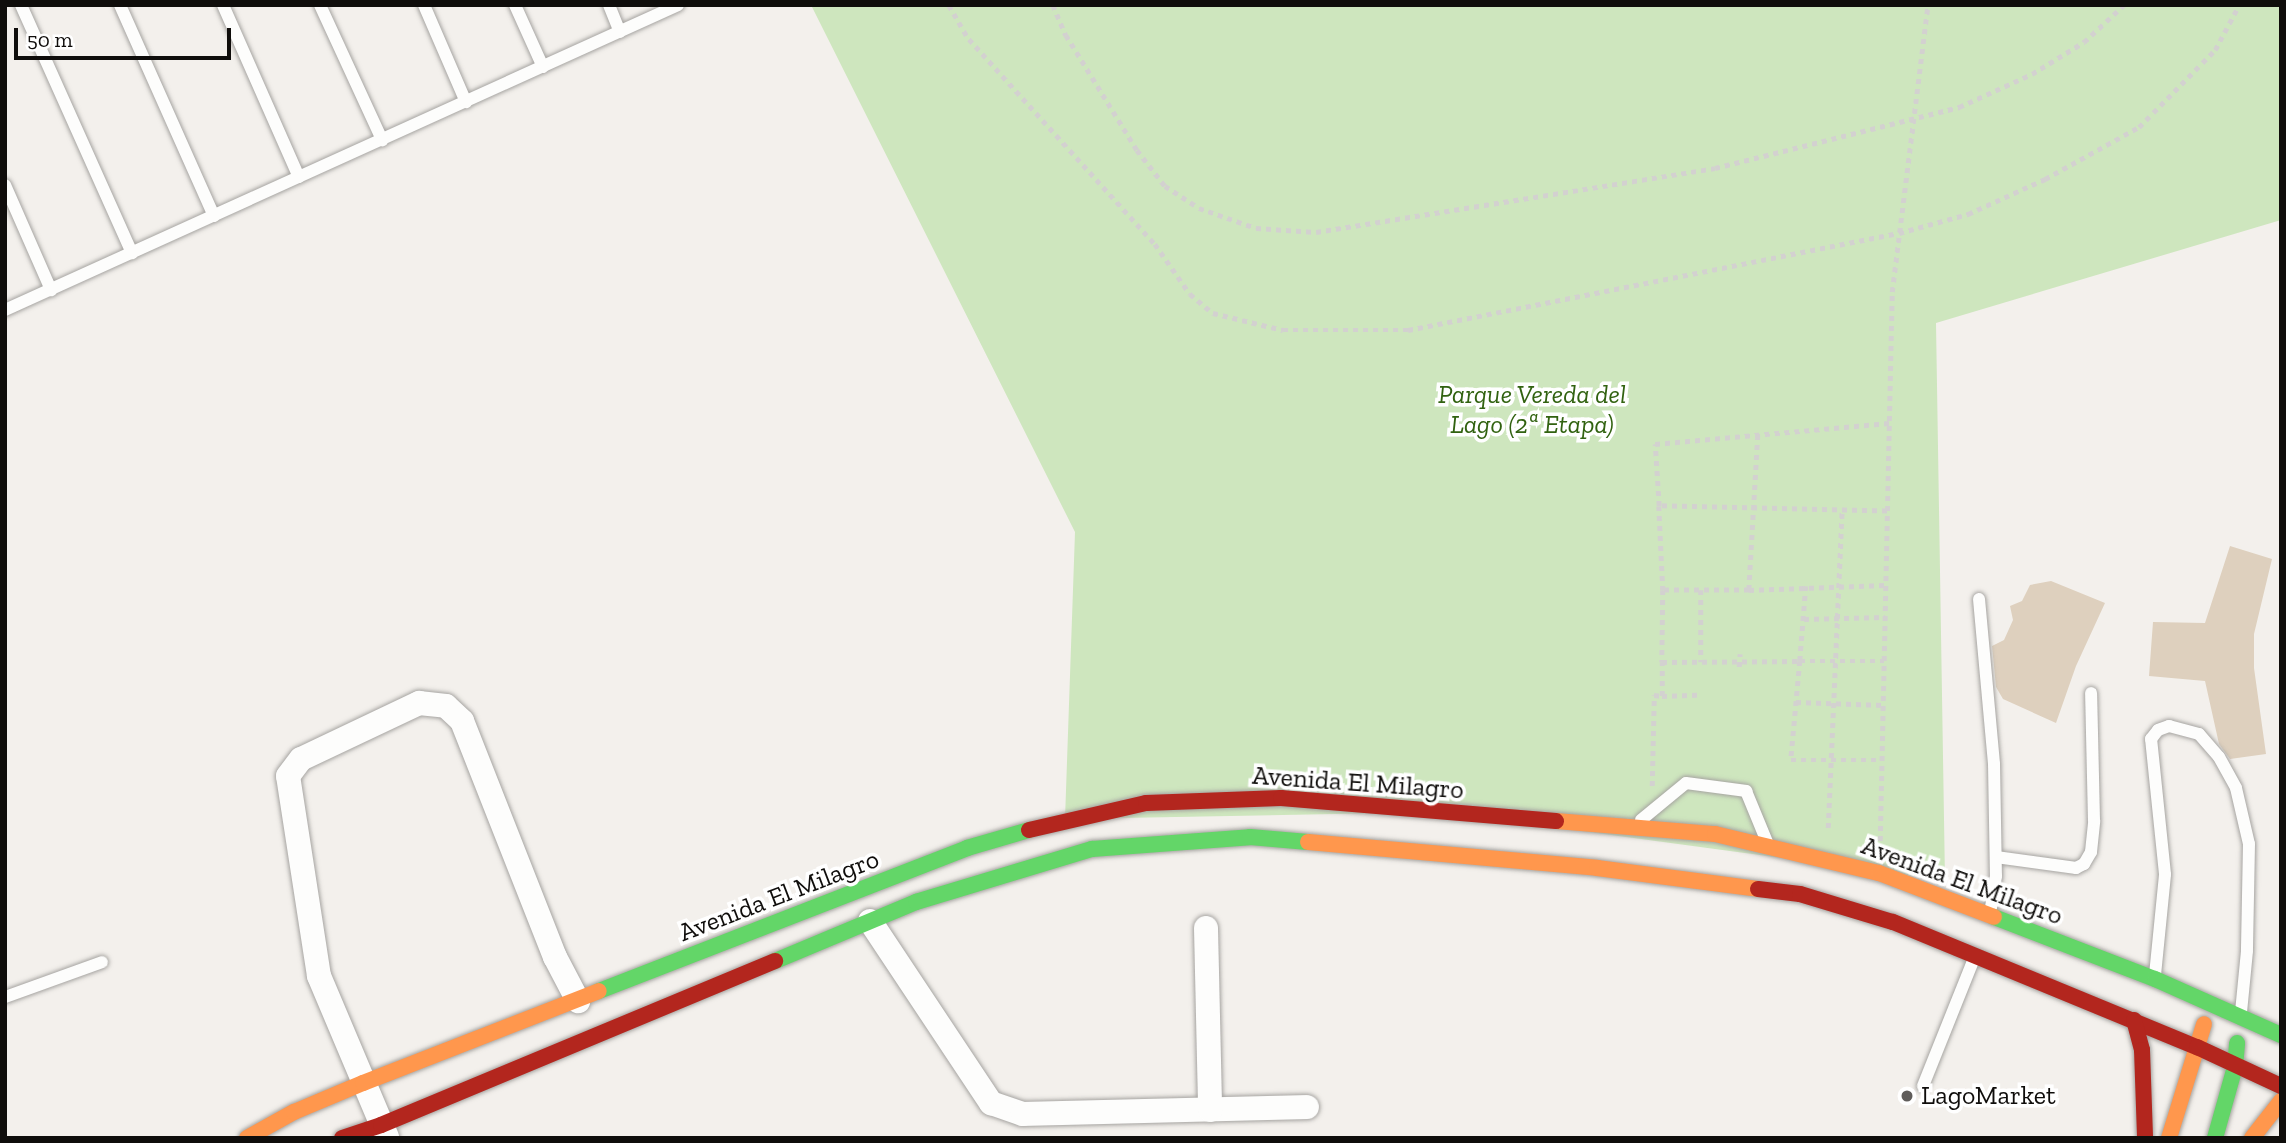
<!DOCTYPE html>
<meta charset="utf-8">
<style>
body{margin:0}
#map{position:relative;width:2286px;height:1143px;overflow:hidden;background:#f3f0ec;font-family:"Zilla Slab",serif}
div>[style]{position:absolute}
.green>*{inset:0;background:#cee6be}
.building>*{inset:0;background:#ded0be}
.path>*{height:4.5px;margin-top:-2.25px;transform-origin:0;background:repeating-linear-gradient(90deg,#d3d1d0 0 5px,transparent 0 10px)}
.roads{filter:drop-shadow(0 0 2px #a6a4a1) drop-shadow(0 0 2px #a6a4a1)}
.lane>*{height:12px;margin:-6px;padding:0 6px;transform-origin:6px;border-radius:6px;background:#fdfdfc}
.street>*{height:24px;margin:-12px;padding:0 12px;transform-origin:12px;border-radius:12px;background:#fdfdfc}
.fast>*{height:16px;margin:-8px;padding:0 8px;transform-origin:8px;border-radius:8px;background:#63d668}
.slow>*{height:16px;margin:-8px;padding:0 8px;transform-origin:8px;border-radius:8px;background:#ff974d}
.jam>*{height:16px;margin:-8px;padding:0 8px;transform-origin:8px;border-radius:8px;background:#b3261e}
.dots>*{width:19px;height:19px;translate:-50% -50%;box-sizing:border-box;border:4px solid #fff;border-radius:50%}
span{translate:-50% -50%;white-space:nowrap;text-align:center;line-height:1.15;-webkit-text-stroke:7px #fff;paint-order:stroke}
.park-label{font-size:26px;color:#316210;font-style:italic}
.street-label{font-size:26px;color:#0f0d0b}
.poi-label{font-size:26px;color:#0f0d0b}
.left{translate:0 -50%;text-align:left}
.frame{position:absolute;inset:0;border:7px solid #0f0d0b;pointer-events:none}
.scale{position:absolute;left:14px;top:28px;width:217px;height:32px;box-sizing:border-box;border:4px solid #0f0d0b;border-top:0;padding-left:9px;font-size:21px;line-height:24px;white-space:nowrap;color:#0f0d0b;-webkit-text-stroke:5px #fff;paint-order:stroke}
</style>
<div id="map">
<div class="green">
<div style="clip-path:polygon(811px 5px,2281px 5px,2281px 220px,1936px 323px,1945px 880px,1440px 812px,1065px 819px,1075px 532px)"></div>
</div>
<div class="building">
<div style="clip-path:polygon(2230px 546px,2272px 559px,2254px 634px,2254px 668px,2266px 754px,2230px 759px,2219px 744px,2205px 681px,2149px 676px,2153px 622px,2205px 623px)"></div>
<div style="clip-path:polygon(2051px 581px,2105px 603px,2076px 666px,2056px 723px,2003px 699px,1996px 687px,1992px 646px,2004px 640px,2013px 620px,2010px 606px,2022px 601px,2030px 585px)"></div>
</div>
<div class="path">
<div style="left:949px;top:5px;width:39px;rotate:60deg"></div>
<div style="left:969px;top:39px;width:277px;rotate:47.8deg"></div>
<div style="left:1155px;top:244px;width:61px;rotate:55deg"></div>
<div style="left:1190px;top:294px;width:30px;rotate:40deg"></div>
<div style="left:1213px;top:313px;width:72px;rotate:13.7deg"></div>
<div style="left:1283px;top:330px;width:125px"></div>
<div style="left:1408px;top:330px;width:500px;rotate:-11.18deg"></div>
<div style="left:1899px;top:233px;width:72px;rotate:-15.4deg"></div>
<div style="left:1968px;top:214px;width:85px;rotate:-24.4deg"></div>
<div style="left:2045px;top:179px;width:107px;rotate:-29deg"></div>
<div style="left:2139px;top:127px;width:108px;rotate:-45.4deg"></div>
<div style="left:2215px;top:50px;width:51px;rotate:-61.9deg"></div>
<div style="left:1053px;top:5px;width:33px;rotate:67deg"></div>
<div style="left:1066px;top:35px;width:135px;rotate:58.3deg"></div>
<div style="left:1137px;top:150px;width:46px;rotate:52.1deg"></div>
<div style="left:1165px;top:186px;width:40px;rotate:32.9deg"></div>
<div style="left:1199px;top:208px;width:60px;rotate:19.3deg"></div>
<div style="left:1256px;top:228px;width:60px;rotate:3.8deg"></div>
<div style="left:1316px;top:232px;width:404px;rotate:-9.1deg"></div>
<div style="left:1715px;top:168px;width:252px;rotate:-14deg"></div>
<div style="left:1959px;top:107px;width:80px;rotate:-24.3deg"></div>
<div style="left:2032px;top:74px;width:61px;rotate:-31.6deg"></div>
<div style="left:2084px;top:42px;width:54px;rotate:-42.8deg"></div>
<div style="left:1758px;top:435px;width:155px;rotate:93.3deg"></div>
<div style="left:1749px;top:590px;width:86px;rotate:180deg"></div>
<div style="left:1663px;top:590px;width:72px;rotate:90.8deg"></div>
<div style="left:1662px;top:662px;width:138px;rotate:-0.4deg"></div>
<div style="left:1800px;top:661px;width:99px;rotate:95.2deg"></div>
<div style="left:1791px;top:760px;width:90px"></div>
<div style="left:1659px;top:506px;width:84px;rotate:87.3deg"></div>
<div style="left:1887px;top:511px;width:228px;rotate:-178.7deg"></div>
<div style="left:1659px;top:506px;width:62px;rotate:-93.7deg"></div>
<div style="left:1655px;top:444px;width:235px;rotate:-5.1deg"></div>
<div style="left:1806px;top:586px;width:75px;rotate:94.6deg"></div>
<div style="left:1800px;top:661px;width:84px"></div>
<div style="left:1701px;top:590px;width:72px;rotate:90deg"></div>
<div style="left:1749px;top:590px;width:136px;rotate:-2.1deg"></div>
<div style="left:1804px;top:619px;width:81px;rotate:-1.4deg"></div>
<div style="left:1739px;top:667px;width:13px;rotate:-86deg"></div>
<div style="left:1662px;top:696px;width:35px;rotate:-2deg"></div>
<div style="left:1796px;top:702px;width:87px;rotate:2deg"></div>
<div style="left:1652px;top:786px;width:91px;rotate:-88.7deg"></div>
<div style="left:1654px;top:695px;width:8px;rotate:7deg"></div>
<div style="left:1662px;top:696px;width:34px;rotate:-90deg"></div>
<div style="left:1828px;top:828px;width:318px;rotate:-87.5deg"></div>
<div style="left:1880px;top:841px;width:549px;rotate:-88.75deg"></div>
<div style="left:1892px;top:292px;width:289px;rotate:-82.9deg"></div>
</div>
<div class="roads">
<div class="lane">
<div style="left:21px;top:5px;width:272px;rotate:65.9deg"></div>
<div style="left:120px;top:5px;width:231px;rotate:66deg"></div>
<div style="left:223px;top:5px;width:188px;rotate:66.2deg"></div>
<div style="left:320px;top:5px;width:149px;rotate:65.3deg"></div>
<div style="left:424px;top:5px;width:106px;rotate:66.6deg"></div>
<div style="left:515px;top:5px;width:68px;rotate:65.7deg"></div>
<div style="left:609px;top:5px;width:29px;rotate:68deg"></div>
<div style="left:5px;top:185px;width:115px;rotate:66.3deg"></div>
<div style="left:5px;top:310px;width:739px;rotate:-24.38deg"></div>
<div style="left:1979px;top:599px;width:166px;rotate:84.8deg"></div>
<div style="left:1994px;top:764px;width:112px;rotate:89deg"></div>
<div style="left:1996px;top:876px;width:36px;rotate:99deg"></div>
<div style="left:1641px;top:820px;width:58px;rotate:-39.4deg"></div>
<div style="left:1686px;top:783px;width:61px;rotate:7.6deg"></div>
<div style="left:1746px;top:791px;width:55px;rotate:67.6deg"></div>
<div style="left:1996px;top:857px;width:81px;rotate:7.8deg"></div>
<div style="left:2076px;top:868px;width:9px;rotate:-27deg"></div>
<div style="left:2084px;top:864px;width:14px;rotate:-60deg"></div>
<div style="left:2091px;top:852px;width:31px;rotate:-84deg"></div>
<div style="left:2094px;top:821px;width:128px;rotate:-91.3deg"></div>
<div style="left:2155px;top:975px;width:101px;rotate:-84.3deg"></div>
<div style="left:2165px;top:874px;width:136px;rotate:-95.9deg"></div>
<div style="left:2151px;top:739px;width:11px;rotate:-52deg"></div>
<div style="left:2158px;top:730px;width:12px;rotate:-20deg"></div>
<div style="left:2169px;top:726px;width:31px;rotate:15deg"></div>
<div style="left:2199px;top:734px;width:30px;rotate:49deg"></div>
<div style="left:2219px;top:757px;width:35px;rotate:61deg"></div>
<div style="left:2236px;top:788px;width:57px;rotate:76.9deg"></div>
<div style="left:2249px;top:844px;width:107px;rotate:91.1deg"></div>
<div style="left:2247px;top:951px;width:61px;rotate:95.6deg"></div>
<div style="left:5px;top:997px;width:103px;rotate:-19.8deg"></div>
<div style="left:1923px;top:1086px;width:140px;rotate:-68.2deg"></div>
</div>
<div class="street">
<div style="left:870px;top:921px;width:219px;rotate:56.4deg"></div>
<div style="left:991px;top:1103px;width:34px;rotate:19deg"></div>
<div style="left:1023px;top:1114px;width:284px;rotate:-1.4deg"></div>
<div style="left:1206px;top:928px;width:182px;rotate:88.7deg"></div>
<div style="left:387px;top:1137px;width:175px;rotate:-112.9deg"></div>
<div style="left:319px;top:976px;width:202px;rotate:-98.8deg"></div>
<div style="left:288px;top:776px;width:21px;rotate:-53deg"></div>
<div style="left:301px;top:759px;width:131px;rotate:-25.4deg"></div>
<div style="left:419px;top:703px;width:27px;rotate:6deg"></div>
<div style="left:446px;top:706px;width:22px;rotate:43deg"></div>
<div style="left:462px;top:721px;width:254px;rotate:68.5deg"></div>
<div style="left:555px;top:957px;width:50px;rotate:62.4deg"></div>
</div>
<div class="fast">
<div style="left:1994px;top:917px;width:173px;rotate:21.1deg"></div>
<div style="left:2155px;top:979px;width:138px;rotate:24deg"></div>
<div style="left:775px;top:961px;width:153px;rotate:-22.7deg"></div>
<div style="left:916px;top:902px;width:184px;rotate:-16.8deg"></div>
<div style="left:1092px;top:849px;width:158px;rotate:-4.3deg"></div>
<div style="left:1250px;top:837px;width:58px;rotate:4.9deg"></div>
<div style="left:599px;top:991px;width:395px;rotate:-21.2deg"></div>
<div style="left:967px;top:848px;width:65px;rotate:-16.2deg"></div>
<div style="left:2215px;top:1138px;width:74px;rotate:-74.3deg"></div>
<div style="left:2235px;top:1067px;width:24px;rotate:-85deg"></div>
</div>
<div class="slow">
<div style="left:1556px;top:821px;width:160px;rotate:4.7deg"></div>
<div style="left:1715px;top:834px;width:169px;rotate:13.4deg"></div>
<div style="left:1879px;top:873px;width:123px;rotate:20.9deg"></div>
<div style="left:1308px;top:842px;width:290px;rotate:5.1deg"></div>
<div style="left:1597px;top:868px;width:162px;rotate:7.4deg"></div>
<div style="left:247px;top:1138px;width:54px;rotate:-29deg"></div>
<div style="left:294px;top:1112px;width:75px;rotate:-22.8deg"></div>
<div style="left:363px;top:1083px;width:253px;rotate:-21.3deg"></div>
<div style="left:2169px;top:1138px;width:119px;rotate:-72.9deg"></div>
<div style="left:2252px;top:1138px;width:47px;rotate:-51.9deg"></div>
</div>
<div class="jam">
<div style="left:1029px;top:830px;width:120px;rotate:-13deg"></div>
<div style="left:1146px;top:803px;width:135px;rotate:-2.1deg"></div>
<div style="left:1281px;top:798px;width:276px;rotate:4.8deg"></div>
<div style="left:1758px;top:889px;width:42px;rotate:6.8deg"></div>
<div style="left:1800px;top:894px;width:97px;rotate:16.8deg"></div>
<div style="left:1893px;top:922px;width:329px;rotate:22.4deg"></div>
<div style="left:2197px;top:1047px;width:93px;rotate:24.9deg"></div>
<div style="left:2134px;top:1020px;width:31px;rotate:75deg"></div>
<div style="left:2142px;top:1050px;width:88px;rotate:88deg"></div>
<div style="left:342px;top:1138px;width:41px;rotate:-18.4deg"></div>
<div style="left:381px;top:1125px;width:427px;rotate:-22.6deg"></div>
</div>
</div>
<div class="dots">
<div style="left:1907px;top:1096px;background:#5f5c5a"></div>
</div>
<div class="park-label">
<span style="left:1532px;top:410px">Parque Vereda del<br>Lago (2ª Etapa)</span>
</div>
<div class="street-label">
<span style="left:1358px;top:783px;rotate:4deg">Avenida El Milagro</span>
<span style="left:1962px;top:881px;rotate:20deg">Avenida El Milagro</span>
<span style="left:779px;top:896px;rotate:-21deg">Avenida El Milagro</span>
</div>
<div class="poi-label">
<span class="left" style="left:1921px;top:1096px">LagoMarket</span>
</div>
<div class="frame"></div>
<div class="scale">50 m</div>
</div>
